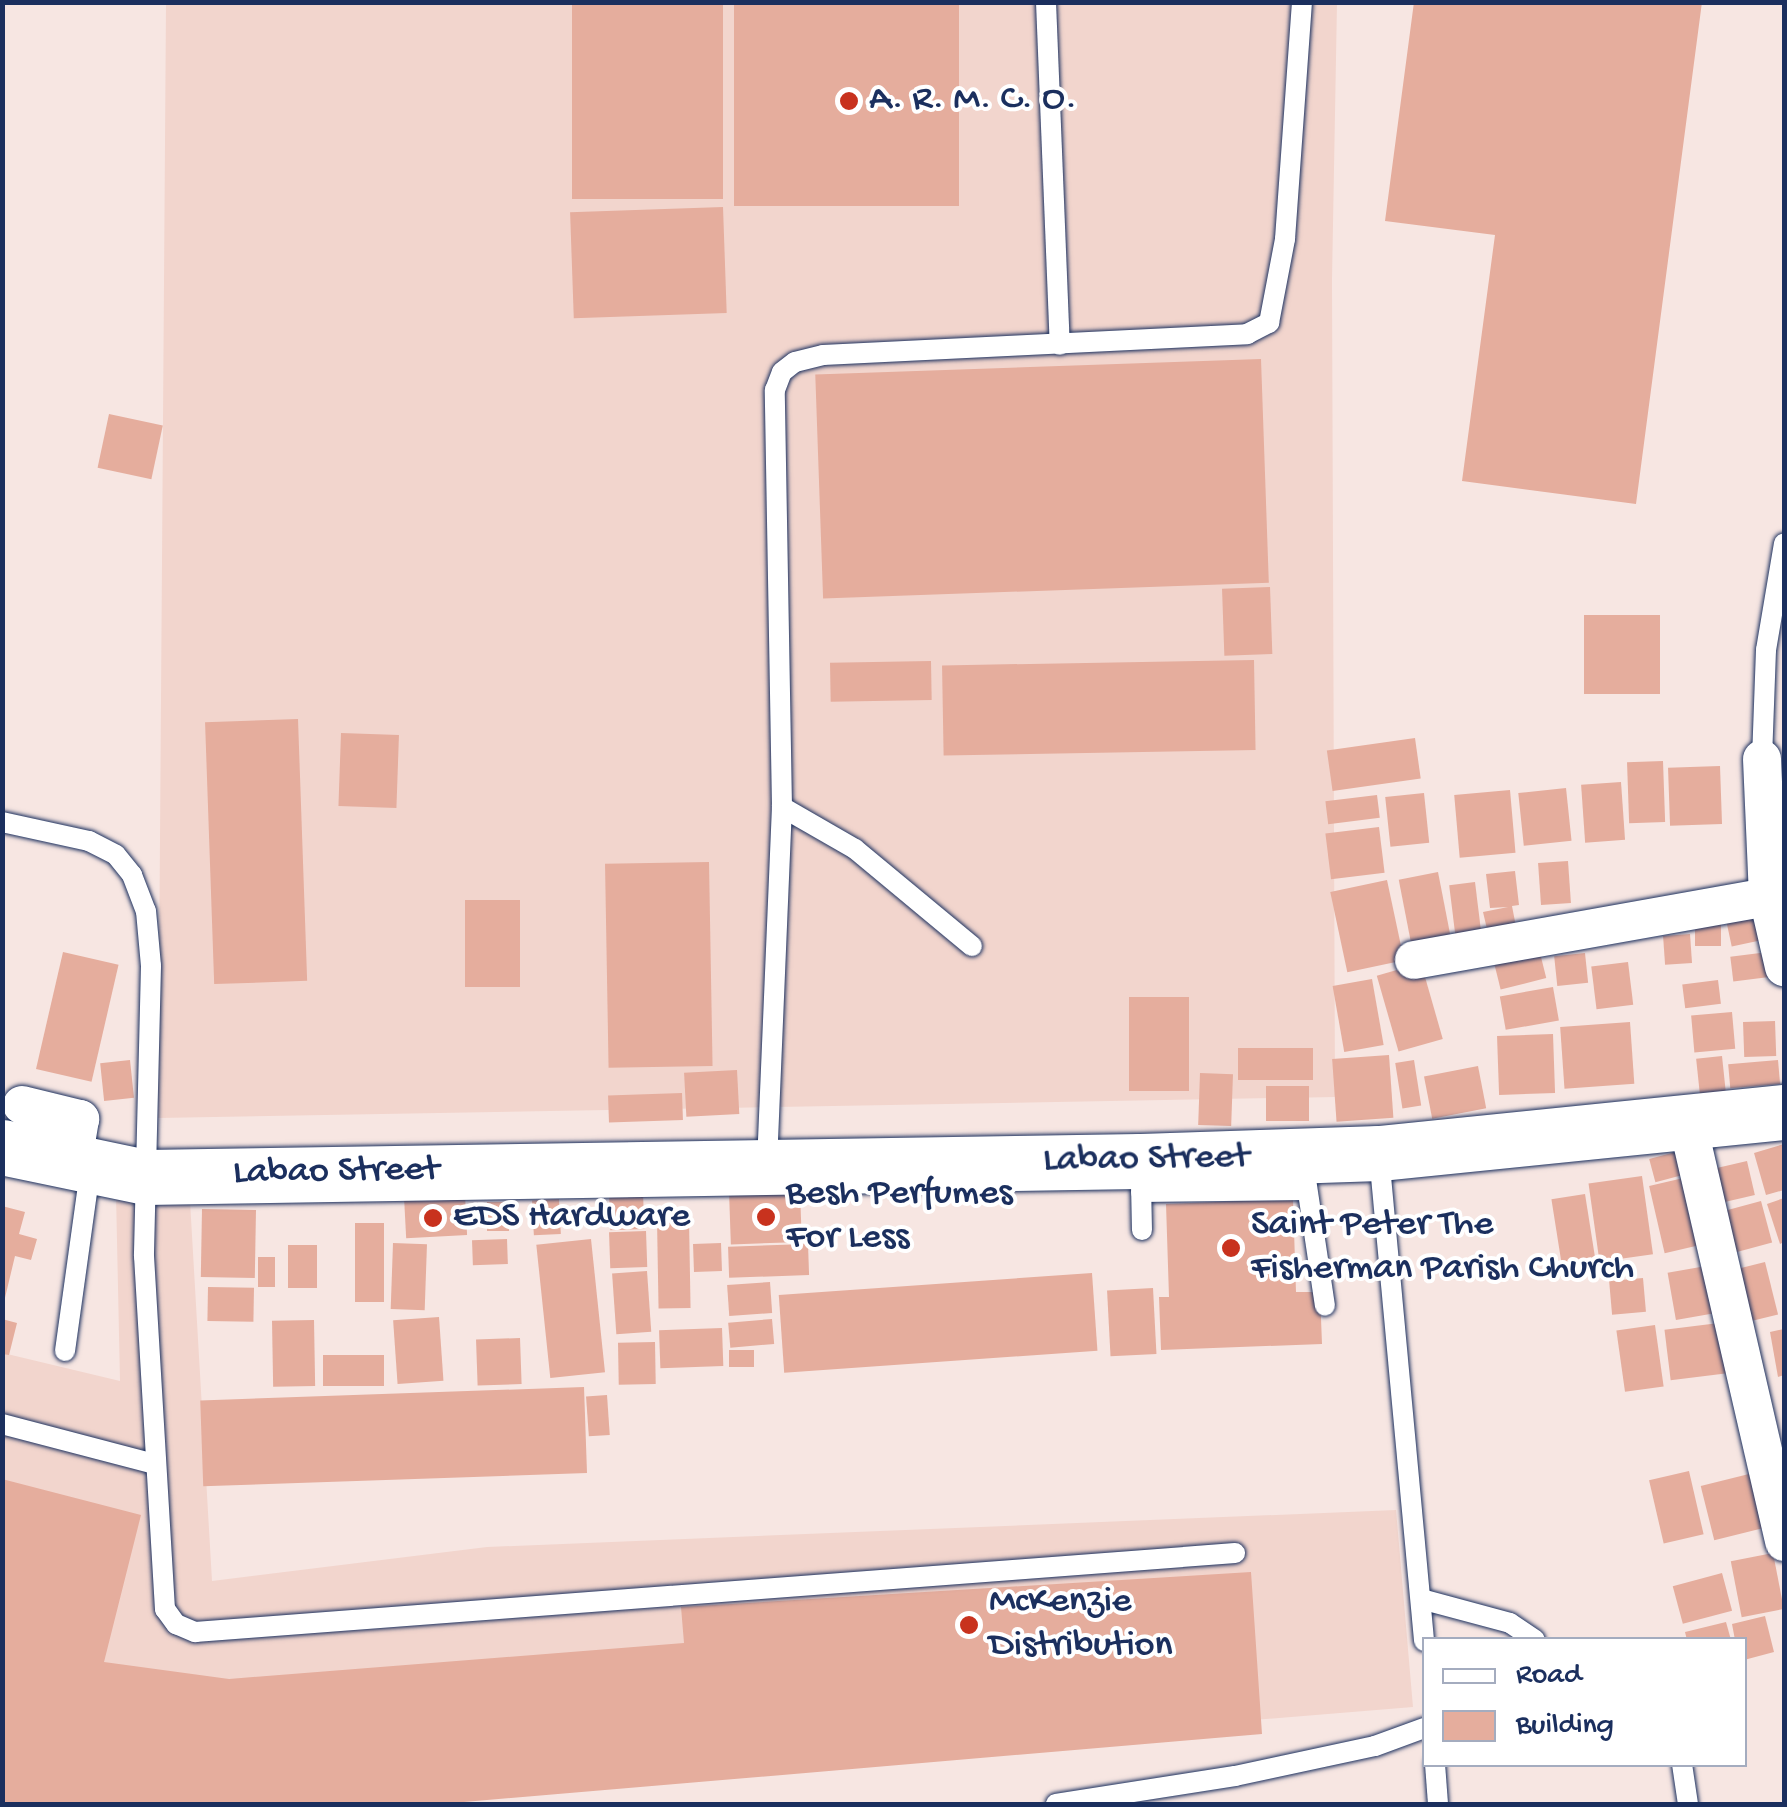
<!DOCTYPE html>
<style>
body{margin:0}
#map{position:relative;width:1787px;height:1807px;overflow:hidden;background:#f7e6e2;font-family:"Gochi Hand",sans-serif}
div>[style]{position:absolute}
.built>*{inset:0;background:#f2d5cd}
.building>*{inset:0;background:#e5ad9d;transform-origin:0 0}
.roads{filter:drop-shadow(0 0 2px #1b2f5e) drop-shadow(0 0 2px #1b2f5e)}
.lane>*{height:20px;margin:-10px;padding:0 10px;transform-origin:10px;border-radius:10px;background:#fff}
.street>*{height:38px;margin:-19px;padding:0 19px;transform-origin:19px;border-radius:19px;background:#fff}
.secondary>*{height:55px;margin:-27.5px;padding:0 27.5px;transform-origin:27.5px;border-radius:27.5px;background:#fff}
.dots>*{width:28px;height:28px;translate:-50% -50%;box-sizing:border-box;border:5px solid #fff;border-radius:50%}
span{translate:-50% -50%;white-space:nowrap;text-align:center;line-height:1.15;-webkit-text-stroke:8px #fff;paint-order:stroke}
.poi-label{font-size:38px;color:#1b2f5e}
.left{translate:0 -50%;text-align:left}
.street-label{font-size:38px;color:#1b2f5e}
.frame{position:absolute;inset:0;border:5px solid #1b2f5e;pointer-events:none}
.legend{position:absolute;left:1422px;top:1637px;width:325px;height:130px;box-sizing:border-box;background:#fff;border:2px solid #a4acbf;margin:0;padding:12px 18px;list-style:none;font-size:30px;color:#1b2f5e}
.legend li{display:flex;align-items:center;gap:20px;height:50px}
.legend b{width:50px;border:2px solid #a4acbf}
</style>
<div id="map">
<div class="built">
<div style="clip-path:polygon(166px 3px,1337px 3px,1332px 280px,1335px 1097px,158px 1118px)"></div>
<div style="clip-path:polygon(116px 1194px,190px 1201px,212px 1581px,487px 1547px,1396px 1510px,1413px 1707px,227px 1804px,3px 1804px,3px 1353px,120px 1381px)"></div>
</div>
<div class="building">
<div style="left:572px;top:2px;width:151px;height:197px"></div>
<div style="left:734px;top:2px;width:225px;height:204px"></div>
<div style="clip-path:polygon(1414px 2px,1702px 2px,1636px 504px,1462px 481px,1495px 235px,1385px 221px)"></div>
<div style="left:723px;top:207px;width:106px;height:153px;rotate:88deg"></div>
<div style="left:1261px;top:359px;width:224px;height:446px;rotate:88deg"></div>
<div style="left:109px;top:414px;width:55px;height:55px;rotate:12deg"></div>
<div style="left:1270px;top:587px;width:67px;height:48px;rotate:88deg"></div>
<div style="left:1584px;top:615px;width:76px;height:79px"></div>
<div style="left:1254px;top:660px;width:90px;height:312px;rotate:89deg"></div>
<div style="left:931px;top:661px;width:39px;height:101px;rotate:89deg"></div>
<div style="left:298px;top:719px;width:262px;height:93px;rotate:88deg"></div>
<div style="left:341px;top:733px;width:58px;height:73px;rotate:2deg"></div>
<div style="left:1415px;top:738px;width:41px;height:89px;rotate:82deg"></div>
<div style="left:1663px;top:761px;width:61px;height:36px;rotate:88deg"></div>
<div style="left:1720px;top:766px;width:58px;height:52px;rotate:88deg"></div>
<div style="left:1621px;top:782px;width:58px;height:40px;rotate:86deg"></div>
<div style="left:1566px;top:788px;width:53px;height:48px;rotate:84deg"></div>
<div style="left:1510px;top:790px;width:63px;height:56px;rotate:85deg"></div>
<div style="left:1424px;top:793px;width:50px;height:39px;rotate:84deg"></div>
<div style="left:1377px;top:795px;width:23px;height:52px;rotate:83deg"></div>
<div style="left:1379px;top:827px;width:46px;height:54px;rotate:83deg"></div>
<div style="left:1568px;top:861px;width:42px;height:30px;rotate:86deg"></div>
<div style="left:709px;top:862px;width:204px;height:104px;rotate:89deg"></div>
<div style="clip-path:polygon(1515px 871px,1519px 905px,1512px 906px,1518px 937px,1490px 942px,1483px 912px,1508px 907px,1490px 908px,1486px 874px)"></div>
<div style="left:1438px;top:872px;width:76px;height:40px;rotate:79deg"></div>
<div style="left:1387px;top:880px;width:82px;height:58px;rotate:78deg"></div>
<div style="left:1475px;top:882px;width:60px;height:26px;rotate:83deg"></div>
<div style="left:465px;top:900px;width:55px;height:87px"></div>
<div style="left:1754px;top:907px;width:34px;height:30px;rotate:78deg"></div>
<div style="left:1695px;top:923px;width:26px;height:23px"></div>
<div style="left:1690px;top:934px;width:29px;height:27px;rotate:86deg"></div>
<div style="left:1539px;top:949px;width:30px;height:47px;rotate:76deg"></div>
<div style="left:63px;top:952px;width:57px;height:120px;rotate:13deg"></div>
<div style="left:1768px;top:952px;width:25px;height:38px;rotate:83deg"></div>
<div style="left:1585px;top:953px;width:30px;height:31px;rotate:84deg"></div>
<div style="left:1628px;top:962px;width:43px;height:37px;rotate:83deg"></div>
<div style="left:1421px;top:963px;width:79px;height:46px;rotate:74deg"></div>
<div style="left:1372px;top:979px;width:67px;height:40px;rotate:80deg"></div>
<div style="left:1718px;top:980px;width:24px;height:36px;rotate:83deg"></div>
<div style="left:1553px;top:987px;width:34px;height:54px;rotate:80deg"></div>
<div style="left:1129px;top:997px;width:60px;height:94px"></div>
<div style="left:1732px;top:1012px;width:37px;height:41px;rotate:85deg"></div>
<div style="left:1775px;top:1021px;width:35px;height:32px;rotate:88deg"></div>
<div style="left:1630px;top:1022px;width:62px;height:70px;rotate:86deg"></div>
<div style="left:1553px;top:1034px;width:59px;height:56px;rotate:88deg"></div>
<div style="left:1313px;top:1048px;width:32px;height:75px;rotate:90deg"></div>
<div style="left:1389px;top:1055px;width:63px;height:57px;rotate:86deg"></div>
<div style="left:1722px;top:1056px;width:38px;height:26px;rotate:84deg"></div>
<div style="left:130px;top:1060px;width:38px;height:30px;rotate:84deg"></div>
<div style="left:1414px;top:1060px;width:46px;height:19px;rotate:81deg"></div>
<div style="left:1778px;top:1060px;width:24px;height:50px;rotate:85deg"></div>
<div style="left:1478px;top:1066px;width:43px;height:55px;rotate:79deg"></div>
<div style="left:737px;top:1070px;width:44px;height:53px;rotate:87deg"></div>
<div style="left:1200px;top:1073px;width:33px;height:52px;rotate:2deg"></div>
<div style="left:1309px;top:1086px;width:35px;height:43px;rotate:90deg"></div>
<div style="left:682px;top:1093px;width:27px;height:74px;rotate:88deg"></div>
<div style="clip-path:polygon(1784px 1144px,1784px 1190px,1766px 1195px,1754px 1153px)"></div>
<div style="left:1683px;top:1150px;width:24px;height:35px;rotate:75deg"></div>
<div style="left:1747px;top:1161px;width:35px;height:43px;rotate:77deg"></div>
<div style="left:1642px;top:1176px;width:79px;height:54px;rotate:82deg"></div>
<div style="left:1692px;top:1176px;width:69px;height:44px;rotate:77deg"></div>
<div style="left:800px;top:1190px;width:52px;height:71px;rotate:88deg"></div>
<div style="left:643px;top:1192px;width:37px;height:34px;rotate:88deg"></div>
<div style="left:1585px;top:1194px;width:79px;height:34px;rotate:81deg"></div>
<div style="left:465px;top:1195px;width:40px;height:61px;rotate:87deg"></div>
<div style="clip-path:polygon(1784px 1198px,1784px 1242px,1780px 1244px,1767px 1204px)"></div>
<div style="left:559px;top:1199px;width:35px;height:27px;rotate:87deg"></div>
<div style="clip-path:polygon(1293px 1199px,1296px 1292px,1320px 1292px,1322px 1344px,1161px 1350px,1159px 1297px,1169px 1297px,1166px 1204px)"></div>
<div style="left:1761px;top:1201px;width:43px;height:44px;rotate:75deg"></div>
<div style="left:487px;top:1202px;width:22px;height:29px"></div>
<div style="clip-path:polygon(2px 1206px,25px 1212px,19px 1234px,37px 1239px,31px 1260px,15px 1256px,4px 1302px)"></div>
<div style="left:202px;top:1209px;width:54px;height:68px;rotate:1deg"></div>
<div style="left:689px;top:1219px;width:89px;height:32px;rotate:89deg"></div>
<div style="left:355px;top:1223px;width:29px;height:79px"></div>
<div style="left:646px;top:1231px;width:36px;height:37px;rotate:88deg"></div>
<div style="left:507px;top:1239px;width:25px;height:35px;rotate:88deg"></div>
<div style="left:591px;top:1239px;width:134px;height:55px;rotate:84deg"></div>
<div style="left:393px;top:1243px;width:34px;height:66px;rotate:2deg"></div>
<div style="left:721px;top:1243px;width:28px;height:28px;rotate:88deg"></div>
<div style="left:808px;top:1244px;width:31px;height:80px;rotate:88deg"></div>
<div style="left:288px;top:1245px;width:29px;height:43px"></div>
<div style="left:258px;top:1257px;width:17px;height:30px"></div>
<div style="left:1765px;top:1262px;width:54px;height:37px;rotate:76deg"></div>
<div style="left:1706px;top:1266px;width:48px;height:39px;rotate:80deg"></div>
<div style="left:647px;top:1271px;width:61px;height:35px;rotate:86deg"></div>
<div style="left:1092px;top:1273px;width:78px;height:314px;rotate:86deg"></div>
<div style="left:1643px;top:1278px;width:34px;height:34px;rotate:85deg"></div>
<div style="left:770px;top:1282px;width:31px;height:43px;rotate:86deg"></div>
<div style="left:208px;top:1287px;width:46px;height:34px;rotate:1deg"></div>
<div style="left:1153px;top:1288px;width:66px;height:46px;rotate:87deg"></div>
<div style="left:439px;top:1317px;width:64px;height:46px;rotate:86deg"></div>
<div style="clip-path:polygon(2px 1319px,17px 1323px,9px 1355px,2px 1354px)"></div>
<div style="left:772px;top:1319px;width:25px;height:44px;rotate:85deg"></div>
<div style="left:314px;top:1320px;width:66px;height:42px;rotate:89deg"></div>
<div style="left:1727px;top:1322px;width:51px;height:63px;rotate:83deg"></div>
<div style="left:1655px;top:1325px;width:62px;height:39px;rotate:82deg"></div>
<div style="left:722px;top:1328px;width:38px;height:63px;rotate:88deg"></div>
<div style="clip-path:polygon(1784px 1329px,1784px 1375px,1778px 1377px,1770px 1332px)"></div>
<div style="left:520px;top:1338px;width:46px;height:44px;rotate:88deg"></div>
<div style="left:655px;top:1342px;width:42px;height:37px;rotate:89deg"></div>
<div style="left:754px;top:1350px;width:17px;height:25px;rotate:90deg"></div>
<div style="left:323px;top:1355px;width:61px;height:31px"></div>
<div style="left:584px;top:1387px;width:86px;height:384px;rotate:88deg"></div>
<div style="left:607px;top:1395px;width:40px;height:21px;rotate:86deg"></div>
<div style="left:1689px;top:1471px;width:65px;height:41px;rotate:77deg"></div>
<div style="left:1757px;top:1472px;width:56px;height:58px;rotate:76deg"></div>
<div style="clip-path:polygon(2px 1479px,141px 1515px,104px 1662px,229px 1679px,684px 1643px,681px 1607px,1251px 1572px,1262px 1734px,441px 1804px,2px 1804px)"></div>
<div style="left:1773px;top:1553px;width:57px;height:43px;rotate:79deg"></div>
<div style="left:1722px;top:1573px;width:39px;height:51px;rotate:75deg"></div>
<div style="clip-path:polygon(1765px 1616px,1774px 1652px,1744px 1660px,1744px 1640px,1735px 1640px,1732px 1624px)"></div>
<div style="clip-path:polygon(1726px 1622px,1731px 1640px,1687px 1640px,1685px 1632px)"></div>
</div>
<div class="roads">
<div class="lane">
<div style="left:1046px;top:2px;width:343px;rotate:87.7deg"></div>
<div style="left:1762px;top:759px;width:109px;rotate:-87.9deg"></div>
<div style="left:1766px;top:650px;width:108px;rotate:-80.4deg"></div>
<div style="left:782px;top:807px;width:84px;rotate:29.9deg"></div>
<div style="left:855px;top:849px;width:152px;rotate:39.7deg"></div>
<div style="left:2px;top:822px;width:89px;rotate:12.3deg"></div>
<div style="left:89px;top:841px;width:30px;rotate:27deg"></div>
<div style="left:116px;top:855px;width:26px;rotate:51deg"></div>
<div style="left:132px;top:875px;width:39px;rotate:69deg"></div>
<div style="left:146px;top:911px;width:55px;rotate:84.8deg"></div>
<div style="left:151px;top:966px;width:290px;rotate:91.4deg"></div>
<div style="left:144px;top:1256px;width:354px;rotate:86.6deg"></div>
<div style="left:165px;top:1609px;width:19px;rotate:54deg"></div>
<div style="left:176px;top:1624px;width:21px;rotate:23deg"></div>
<div style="left:195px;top:1632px;width:1043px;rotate:-4.34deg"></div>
<div style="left:1379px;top:1155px;width:488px;rotate:84.7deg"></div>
<div style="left:767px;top:1164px;width:357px;rotate:-87.6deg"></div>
<div style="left:782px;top:807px;width:417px;rotate:-91deg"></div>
<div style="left:775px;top:390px;width:19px;rotate:-69deg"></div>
<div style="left:782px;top:372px;width:16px;rotate:-38deg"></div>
<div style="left:795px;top:362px;width:29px;rotate:-14deg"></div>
<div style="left:823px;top:355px;width:425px;rotate:-2.8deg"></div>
<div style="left:1247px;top:334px;width:25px;rotate:-27deg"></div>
<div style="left:1269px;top:323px;width:86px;rotate:-79.2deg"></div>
<div style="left:1285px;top:239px;width:238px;rotate:-85.9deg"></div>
<div style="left:1306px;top:1179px;width:128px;rotate:81.5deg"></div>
<div style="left:1141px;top:1183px;width:47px;rotate:88.8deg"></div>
<div style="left:1141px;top:1192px;width:166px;rotate:-0.7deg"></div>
<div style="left:65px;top:1351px;width:183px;rotate:-82.1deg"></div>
<div style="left:2px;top:1424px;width:158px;rotate:14.7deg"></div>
<div style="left:1421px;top:1599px;width:92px;rotate:15.1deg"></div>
<div style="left:1510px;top:1623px;width:30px;rotate:34deg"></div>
<div style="left:1435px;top:1764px;width:40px;rotate:85.7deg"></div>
<div style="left:1682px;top:1764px;width:40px;rotate:81.5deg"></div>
<div style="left:1056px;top:1804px;width:181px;rotate:-8.9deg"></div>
<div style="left:1235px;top:1776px;width:143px;rotate:-12.1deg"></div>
<div style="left:1375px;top:1746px;width:52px;rotate:-20.2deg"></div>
</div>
<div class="street">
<div style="left:1762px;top:759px;width:138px;rotate:87.5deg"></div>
<div style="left:1768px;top:897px;width:72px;rotate:77.1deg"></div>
<div style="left:1414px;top:960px;width:360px;rotate:-10.1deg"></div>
<div style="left:22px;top:1105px;width:60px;rotate:13.6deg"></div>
<div style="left:80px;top:1119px;width:43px;rotate:99.5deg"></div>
<div style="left:1688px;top:1125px;width:428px;rotate:77deg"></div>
</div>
<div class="secondary">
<div style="left:2px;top:1147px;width:146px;rotate:11.8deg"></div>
<div style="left:145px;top:1177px;width:996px;rotate:-0.92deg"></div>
<div style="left:1141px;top:1161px;width:238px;rotate:-1.9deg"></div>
<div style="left:1379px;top:1153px;width:407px;rotate:-5.8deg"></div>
</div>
</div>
<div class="dots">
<div style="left:849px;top:101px;background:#c8321e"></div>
<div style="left:766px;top:1217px;background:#c8321e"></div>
<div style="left:433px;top:1218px;background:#c8321e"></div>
<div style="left:1231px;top:1248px;background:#c8321e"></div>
<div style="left:969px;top:1625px;background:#c8321e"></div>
</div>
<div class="poi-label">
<span class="left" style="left:869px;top:101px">A. R. M. C. O.</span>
<span class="left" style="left:786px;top:1217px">Besh Perfumes<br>For Less</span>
<span class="left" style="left:453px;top:1218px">EDS Hardware</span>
<span class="left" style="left:1251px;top:1248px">Saint Peter The<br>Fisherman Parish Church</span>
<span class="left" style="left:989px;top:1625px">McKenzie<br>Distribution</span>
</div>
<div class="street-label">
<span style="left:1146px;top:1160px;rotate:-1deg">Labao Street</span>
<span style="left:336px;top:1173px;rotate:-1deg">Labao Street</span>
</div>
<div class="frame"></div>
<ul class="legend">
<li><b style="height:12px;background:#fff"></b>Road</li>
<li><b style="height:28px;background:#e5ad9d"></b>Building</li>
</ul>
</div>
